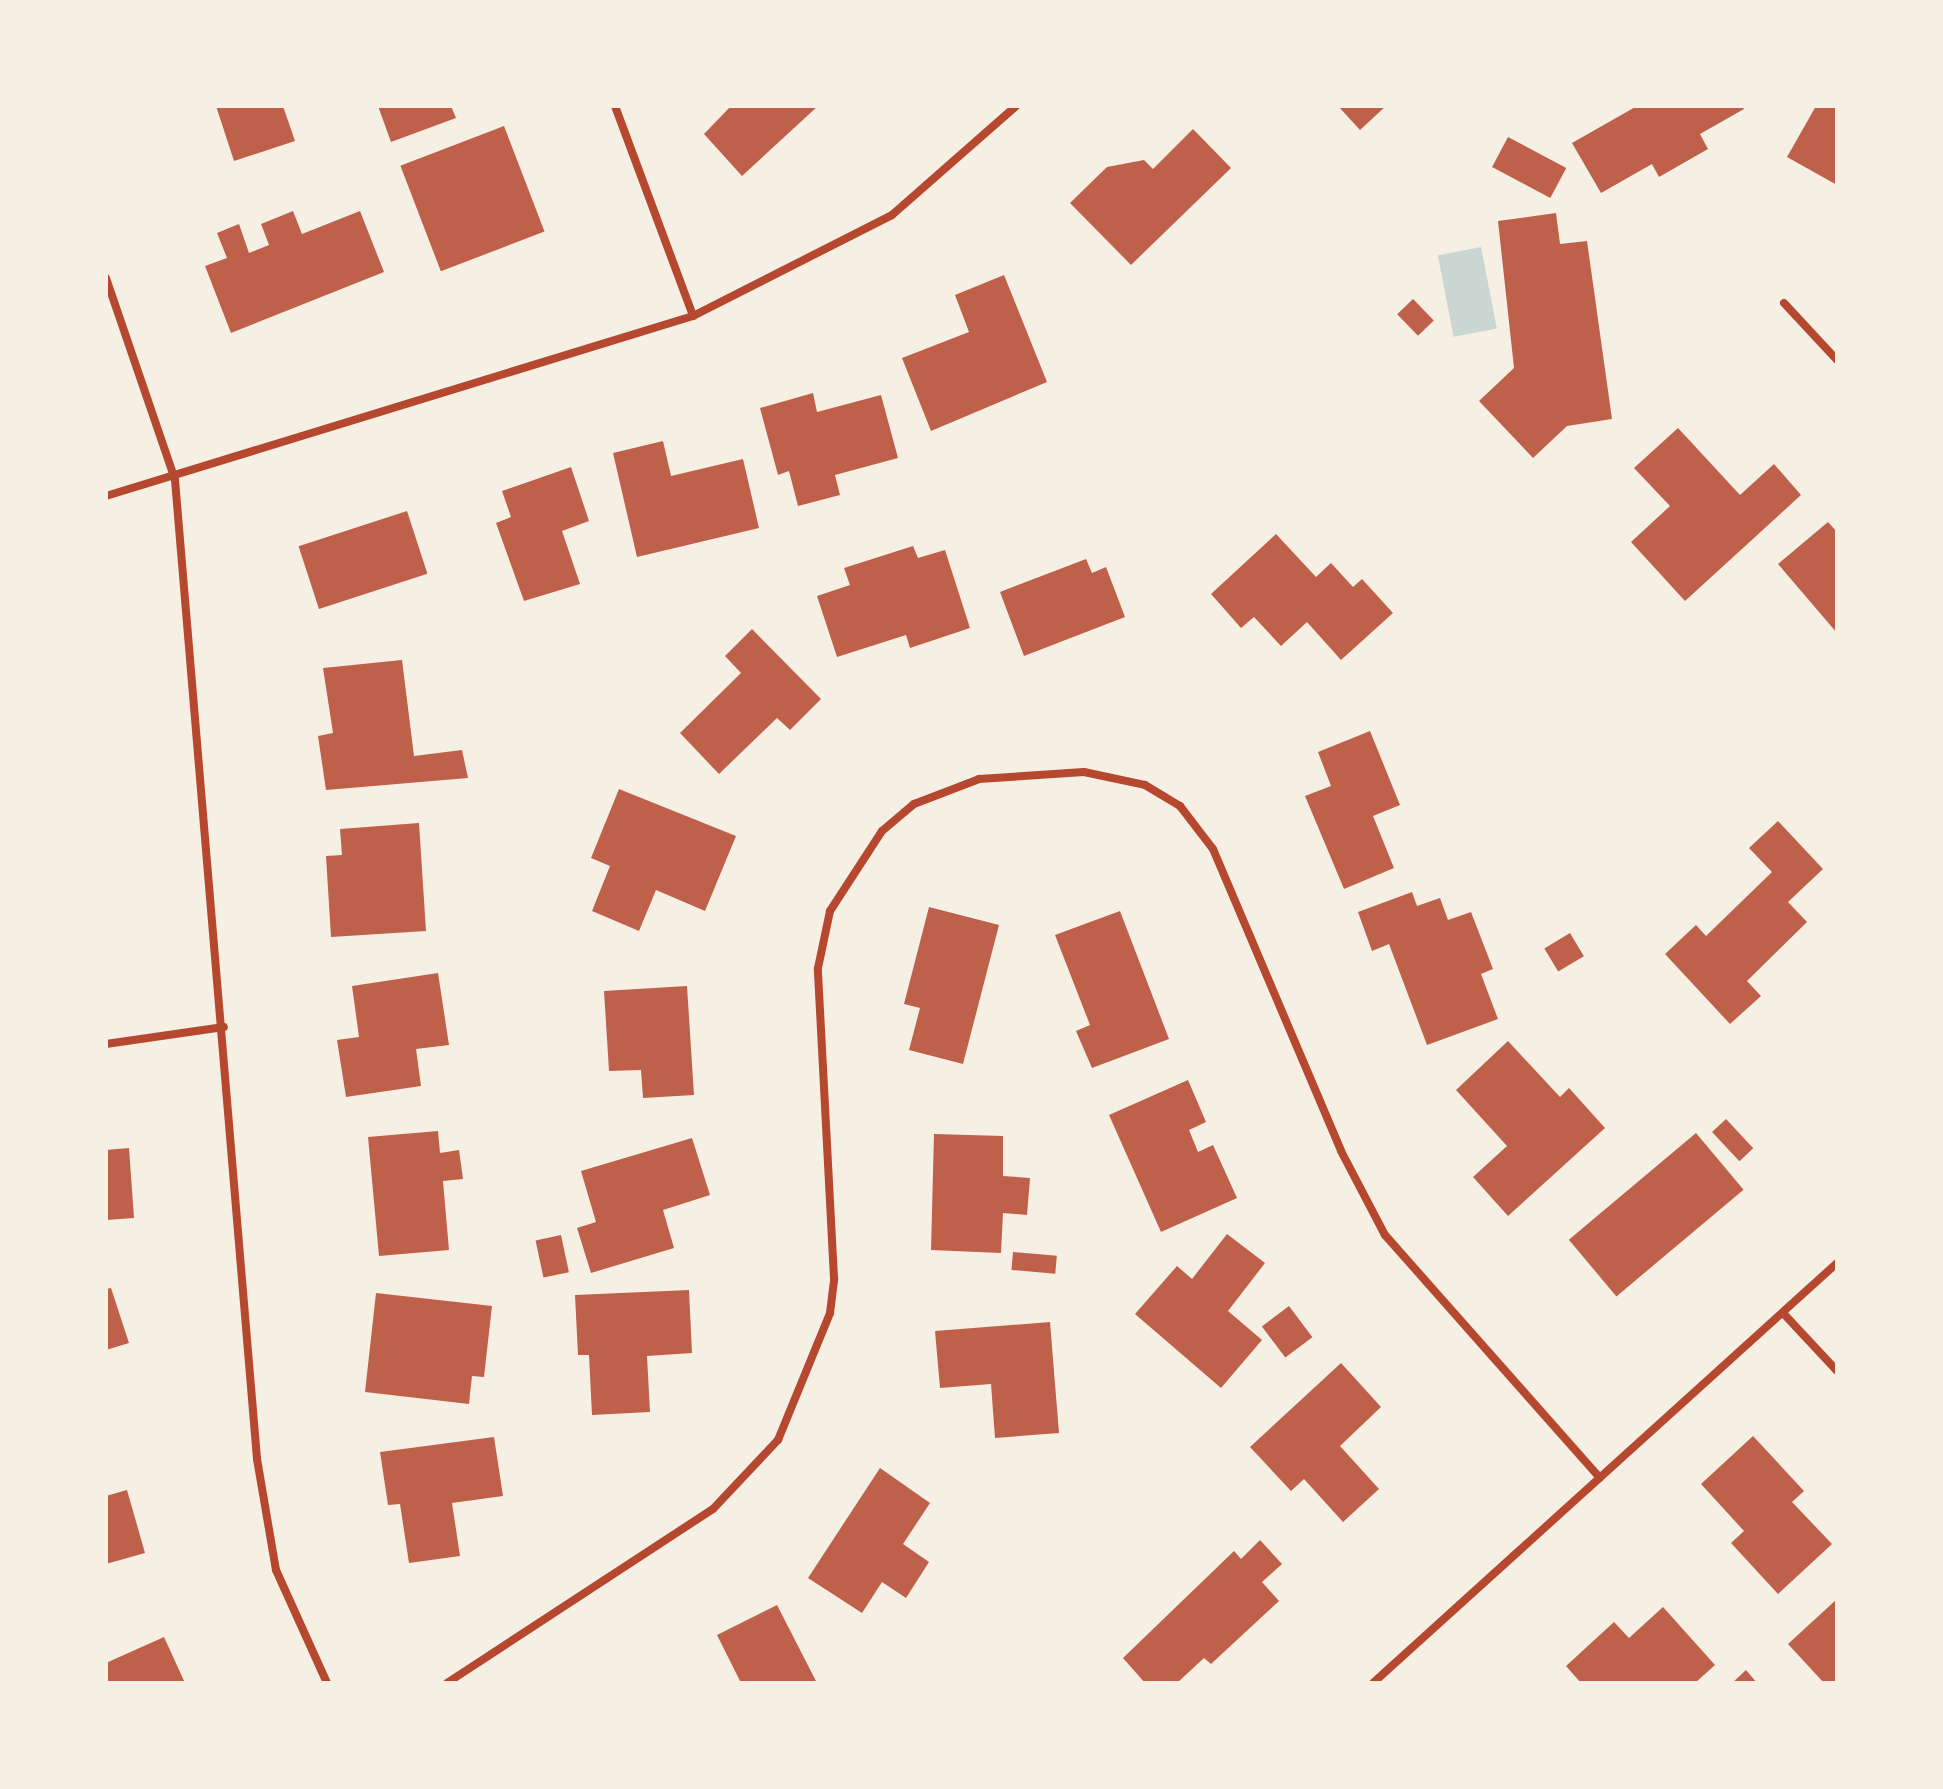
<!DOCTYPE html>
<style>
body{margin:0}
#map{position:relative;width:1943px;height:1789px;overflow:hidden;background:#f6efe4;font-family:Arial,sans-serif}
div>[style]{position:absolute}
.water>*{inset:0;background:#c9d6d2;transform-origin:0 0}
.building>*{inset:0;background:#bf614a;transform-origin:0 0}
.minor>*{height:8px;margin:-4px;padding:0 4px;transform-origin:4px;border-radius:4px;background:#b5482f}
span{translate:-50% -50%;white-space:nowrap;text-align:center;line-height:1.15;-webkit-text-stroke:6px #f6efe4;paint-order:stroke}
.frame{position:absolute;inset:0;border:108px solid #f6efe4;pointer-events:none}
</style>
<div id="map">
<div class="water">
<div style="left:1481px;top:247px;width:83px;height:44px;rotate:79deg"></div>
</div>
<div class="building">
<div style="clip-path:polygon(216px 106px,283px 106px,295px 141px,234px 161px)"></div>
<div style="clip-path:polygon(378px 106px,451px 106px,456px 118px,391px 142px)"></div>
<div style="clip-path:polygon(731px 106px,818px 106px,742px 176px,704px 134px)"></div>
<div style="clip-path:polygon(1338px 106px,1386px 106px,1360px 130px)"></div>
<div style="clip-path:polygon(1637px 106px,1742px 106px,1744px 109px,1700px 134px,1708px 149px,1659px 177px,1652px 164px,1601px 193px,1572px 143px)"></div>
<div style="clip-path:polygon(1816px 106px,1837px 106px,1837px 185px,1787px 157px)"></div>
<div style="left:504px;top:126px;width:113px;height:111px;rotate:69deg"></div>
<div style="clip-path:polygon(1193px 129px,1231px 168px,1131px 265px,1070px 203px,1107px 167px,1144px 160px,1153px 169px)"></div>
<div style="left:1508px;top:137px;width:66px;height:34px;rotate:28deg"></div>
<div style="clip-path:polygon(293px 211px,302px 234px,360px 211px,384px 272px,231px 333px,205px 266px,227px 258px,217px 233px,239px 224px,249px 253px,269px 245px,261px 224px)"></div>
<div style="clip-path:polygon(1556px 213px,1560px 244px,1587px 241px,1612px 419px,1567px 426px,1533px 458px,1479px 401px,1514px 368px,1498px 221px)"></div>
<div style="clip-path:polygon(1004px 275px,1047px 382px,931px 431px,902px 358px,969px 332px,955px 295px)"></div>
<div style="left:1413px;top:299px;width:30px;height:22px;rotate:46deg"></div>
<div style="clip-path:polygon(813px 393px,817px 412px,881px 395px,898px 458px,835px 475px,840px 495px,798px 506px,789px 471px,778px 475px,760px 408px)"></div>
<div style="clip-path:polygon(1678px 428px,1740px 495px,1774px 464px,1801px 495px,1685px 601px,1631px 542px,1670px 506px,1634px 468px)"></div>
<div style="clip-path:polygon(663px 441px,671px 476px,743px 459px,759px 528px,637px 557px,613px 453px)"></div>
<div style="clip-path:polygon(571px 467px,589px 521px,562px 531px,580px 584px,524px 601px,496px 523px,511px 517px,502px 491px)"></div>
<div style="left:407px;top:511px;width:66px;height:114px;rotate:72deg"></div>
<div style="clip-path:polygon(1828px 522px,1837px 532px,1837px 633px,1778px 564px)"></div>
<div style="clip-path:polygon(1276px 534px,1316px 577px,1331px 563px,1353px 587px,1362px 579px,1393px 613px,1341px 660px,1307px 622px,1281px 646px,1254px 617px,1241px 628px,1211px 594px)"></div>
<div style="clip-path:polygon(913px 546px,918px 558px,945px 550px,970px 628px,910px 648px,906px 635px,837px 657px,817px 596px,850px 585px,844px 568px)"></div>
<div style="clip-path:polygon(1086px 559px,1092px 573px,1106px 567px,1125px 617px,1024px 656px,1000px 592px)"></div>
<div style="clip-path:polygon(752px 629px,821px 699px,790px 730px,777px 718px,719px 774px,680px 733px,741px 673px,725px 656px)"></div>
<div style="clip-path:polygon(402px 660px,414px 756px,462px 750px,468px 778px,326px 790px,318px 736px,333px 733px,323px 668px)"></div>
<div style="clip-path:polygon(1370px 731px,1400px 805px,1373px 816px,1394px 868px,1344px 889px,1305px 796px,1331px 786px,1318px 752px)"></div>
<div style="clip-path:polygon(619px 789px,736px 836px,705px 911px,656px 890px,639px 931px,592px 911px,610px 866px,591px 858px)"></div>
<div style="clip-path:polygon(1778px 821px,1823px 869px,1788px 902px,1807px 922px,1747px 981px,1761px 996px,1730px 1024px,1665px 954px,1696px 925px,1706px 936px,1772px 872px,1749px 848px)"></div>
<div style="clip-path:polygon(419px 823px,426px 931px,331px 937px,326px 856px,342px 855px,340px 829px)"></div>
<div style="clip-path:polygon(1412px 892px,1417px 906px,1440px 898px,1448px 920px,1471px 912px,1493px 969px,1481px 974px,1498px 1019px,1427px 1045px,1389px 944px,1372px 951px,1358px 912px)"></div>
<div style="clip-path:polygon(929px 907px,999px 925px,963px 1064px,909px 1050px,920px 1008px,904px 1004px)"></div>
<div style="clip-path:polygon(1120px 911px,1169px 1039px,1092px 1068px,1076px 1031px,1090px 1025px,1055px 935px)"></div>
<div style="left:1570px;top:933px;width:27px;height:30px;rotate:59deg"></div>
<div style="clip-path:polygon(438px 973px,449px 1045px,416px 1049px,421px 1086px,346px 1097px,337px 1040px,359px 1037px,352px 986px)"></div>
<div style="clip-path:polygon(687px 986px,694px 1095px,643px 1098px,641px 1070px,609px 1071px,604px 991px)"></div>
<div style="clip-path:polygon(1508px 1041px,1560px 1097px,1569px 1088px,1605px 1128px,1508px 1216px,1473px 1177px,1507px 1146px,1456px 1090px)"></div>
<div style="clip-path:polygon(1188px 1080px,1206px 1122px,1189px 1130px,1198px 1152px,1213px 1145px,1237px 1198px,1161px 1232px,1109px 1115px)"></div>
<div style="left:1726px;top:1119px;width:40px;height:19px;rotate:47deg"></div>
<div style="clip-path:polygon(438px 1131px,440px 1153px,459px 1150px,463px 1179px,443px 1181px,449px 1250px,379px 1256px,368px 1137px)"></div>
<div style="left:1696px;top:1133px;width:74px;height:166px;rotate:50deg"></div>
<div style="clip-path:polygon(934px 1134px,1003px 1136px,1003px 1176px,1030px 1178px,1027px 1215px,1003px 1213px,1001px 1253px,931px 1250px)"></div>
<div style="clip-path:polygon(692px 1138px,710px 1195px,663px 1210px,674px 1248px,591px 1273px,577px 1228px,596px 1222px,581px 1171px)"></div>
<div style="clip-path:polygon(129px 1148px,134px 1218px,106px 1220px,106px 1150px)"></div>
<div style="clip-path:polygon(1227px 1234px,1265px 1263px,1228px 1311px,1262px 1340px,1221px 1388px,1135px 1314px,1177px 1266px,1192px 1279px)"></div>
<div style="left:561px;top:1235px;width:38px;height:26px;rotate:78deg"></div>
<div style="left:1013px;top:1252px;width:44px;height:18px;rotate:5deg"></div>
<div style="clip-path:polygon(111px 1288px,129px 1343px,106px 1350px,106px 1289px)"></div>
<div style="clip-path:polygon(689px 1290px,692px 1353px,647px 1356px,650px 1412px,592px 1415px,589px 1355px,578px 1355px,575px 1295px)"></div>
<div style="clip-path:polygon(376px 1293px,492px 1306px,484px 1377px,472px 1376px,469px 1404px,365px 1392px)"></div>
<div style="left:1289px;top:1306px;width:39px;height:34px;rotate:53deg"></div>
<div style="clip-path:polygon(1050px 1322px,1059px 1433px,995px 1438px,991px 1384px,940px 1388px,935px 1331px)"></div>
<div style="clip-path:polygon(1341px 1363px,1381px 1407px,1340px 1446px,1379px 1489px,1343px 1522px,1304px 1479px,1291px 1491px,1250px 1447px)"></div>
<div style="clip-path:polygon(1753px 1436px,1804px 1491px,1792px 1502px,1832px 1544px,1778px 1594px,1731px 1543px,1744px 1531px,1701px 1484px)"></div>
<div style="clip-path:polygon(494px 1437px,503px 1496px,452px 1503px,460px 1556px,409px 1563px,400px 1504px,388px 1505px,380px 1452px)"></div>
<div style="clip-path:polygon(880px 1468px,930px 1503px,903px 1544px,929px 1562px,906px 1598px,882px 1582px,862px 1613px,808px 1578px)"></div>
<div style="clip-path:polygon(127px 1490px,145px 1553px,106px 1564px,106px 1496px)"></div>
<div style="clip-path:polygon(1260px 1540px,1282px 1564px,1262px 1582px,1279px 1601px,1211px 1664px,1204px 1658px,1177px 1683px,1145px 1683px,1123px 1658px,1234px 1551px,1241px 1559px)"></div>
<div style="clip-path:polygon(1837px 1599px,1837px 1683px,1824px 1683px,1788px 1644px)"></div>
<div style="clip-path:polygon(777px 1605px,817px 1683px,741px 1683px,717px 1635px)"></div>
<div style="clip-path:polygon(1663px 1607px,1715px 1665px,1695px 1683px,1581px 1683px,1566px 1666px,1614px 1622px,1629px 1638px)"></div>
<div style="clip-path:polygon(164px 1637px,185px 1683px,106px 1683px,106px 1663px)"></div>
<div style="clip-path:polygon(1746px 1670px,1757px 1683px,1732px 1683px)"></div>
</div>
<div class="minor">
<div style="left:615px;top:106px;width:224px;rotate:69.6deg"></div>
<div style="left:106px;top:278px;width:213px;rotate:71.1deg"></div>
<div style="left:175px;top:480px;width:982px;rotate:85.21deg"></div>
<div style="left:257px;top:1459px;width:113px;rotate:80.3deg"></div>
<div style="left:276px;top:1570px;width:124px;rotate:65.7deg"></div>
<div style="left:1784px;top:303px;width:78px;rotate:47.1deg"></div>
<div style="left:106px;top:496px;width:614px;rotate:-17.05deg"></div>
<div style="left:693px;top:316px;width:223px;rotate:-26.9deg"></div>
<div style="left:892px;top:215px;width:165px;rotate:-41.3deg"></div>
<div style="left:106px;top:1044px;width:119px;rotate:-8.2deg"></div>
<div style="left:1783px;top:1313px;width:79px;rotate:47deg"></div>
<div style="left:447px;top:1683px;width:318px;rotate:-33.2deg"></div>
<div style="left:713px;top:1509px;width:95px;rotate:-46.7deg"></div>
<div style="left:778px;top:1440px;width:137px;rotate:-67.7deg"></div>
<div style="left:830px;top:1313px;width:35px;rotate:-83deg"></div>
<div style="left:834px;top:1278px;width:310px;rotate:-93deg"></div>
<div style="left:818px;top:968px;width:58px;rotate:-78.1deg"></div>
<div style="left:830px;top:911px;width:95px;rotate:-57deg"></div>
<div style="left:882px;top:831px;width:42px;rotate:-40.2deg"></div>
<div style="left:914px;top:804px;width:70px;rotate:-21deg"></div>
<div style="left:979px;top:779px;width:105px;rotate:-3.8deg"></div>
<div style="left:1084px;top:772px;width:62px;rotate:12deg"></div>
<div style="left:1145px;top:785px;width:41px;rotate:31deg"></div>
<div style="left:1180px;top:806px;width:54px;rotate:52.5deg"></div>
<div style="left:1213px;top:849px;width:328px;rotate:67deg"></div>
<div style="left:1341px;top:1151px;width:95px;rotate:62.4deg"></div>
<div style="left:1385px;top:1235px;width:324px;rotate:48.5deg"></div>
<div style="left:1373px;top:1683px;width:626px;rotate:-42.15deg"></div>
</div>
<div class="frame"></div>
</div>
